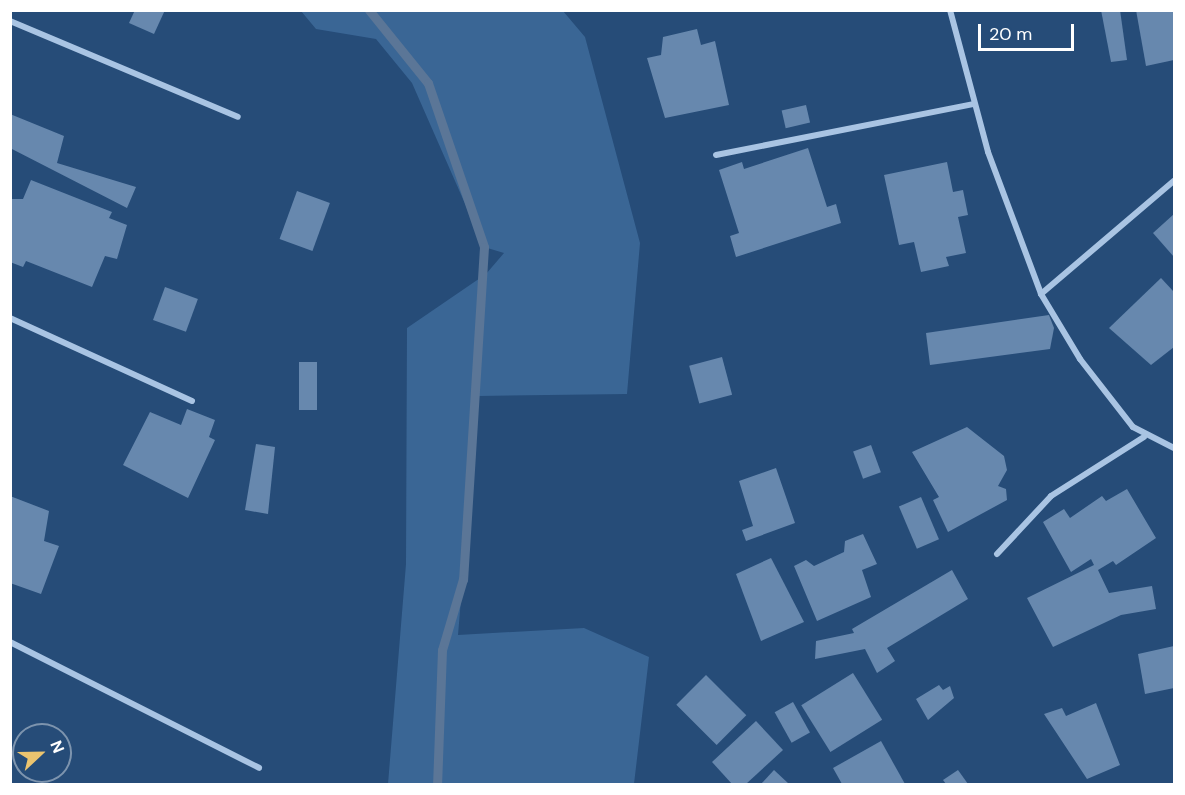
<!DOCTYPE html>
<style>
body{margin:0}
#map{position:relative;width:1185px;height:795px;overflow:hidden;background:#264c78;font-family:"DM Sans",sans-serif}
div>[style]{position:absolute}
.green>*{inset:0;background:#3a6695}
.stream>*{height:9px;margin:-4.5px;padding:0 4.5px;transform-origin:4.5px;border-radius:4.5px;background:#5b7697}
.building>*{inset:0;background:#6788ae;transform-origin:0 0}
.minor>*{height:6px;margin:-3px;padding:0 3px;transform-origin:3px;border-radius:3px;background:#a9c4e3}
span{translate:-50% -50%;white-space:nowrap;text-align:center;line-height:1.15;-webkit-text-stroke:5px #264c78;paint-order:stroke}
.frame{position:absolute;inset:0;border:12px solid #fff;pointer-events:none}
.north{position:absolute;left:12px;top:723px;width:60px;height:60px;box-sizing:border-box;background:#264c78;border:2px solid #7d94ae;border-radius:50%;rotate:68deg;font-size:16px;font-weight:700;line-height:24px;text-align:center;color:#fff}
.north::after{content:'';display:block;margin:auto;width:21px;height:27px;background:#ebc46f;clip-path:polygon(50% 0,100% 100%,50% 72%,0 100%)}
.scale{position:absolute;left:978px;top:24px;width:96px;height:27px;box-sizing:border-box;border:3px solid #fff;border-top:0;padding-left:8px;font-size:18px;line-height:21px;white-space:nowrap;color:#fff;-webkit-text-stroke:4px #264c78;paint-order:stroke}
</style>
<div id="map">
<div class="green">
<div style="clip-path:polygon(301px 11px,563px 11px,585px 37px,640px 243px,627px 394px,478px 396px,458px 635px,584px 628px,649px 657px,634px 784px,388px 784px,406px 564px,407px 328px,486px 274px,504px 253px,484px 247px,412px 83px,376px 39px,316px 29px)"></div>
</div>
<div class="stream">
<div style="left:369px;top:10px;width:94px;rotate:51.1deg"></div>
<div style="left:428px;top:83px;width:173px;rotate:71.1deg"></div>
<div style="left:484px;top:247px;width:333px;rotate:93.6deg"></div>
<div style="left:463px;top:579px;width:74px;rotate:106.5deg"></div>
<div style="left:442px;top:650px;width:134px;rotate:92.1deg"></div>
</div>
<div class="building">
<div style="clip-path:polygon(135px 10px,165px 10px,154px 34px,129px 23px)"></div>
<div style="clip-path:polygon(1101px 10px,1120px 10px,1127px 60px,1111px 62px)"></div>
<div style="clip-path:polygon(1136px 10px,1174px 10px,1174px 60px,1146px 66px)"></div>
<div style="clip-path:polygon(697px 29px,701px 45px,715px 41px,729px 105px,665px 118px,647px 58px,661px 55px,663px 37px)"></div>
<div style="left:806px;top:105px;width:18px;height:25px;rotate:77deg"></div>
<div style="clip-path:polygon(10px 114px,64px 136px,57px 163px,136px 187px,127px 208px,10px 148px)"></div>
<div style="clip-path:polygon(808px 148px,827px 207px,836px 204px,841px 223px,736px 257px,730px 236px,739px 233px,719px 170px,742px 162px,744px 169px)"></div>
<div style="clip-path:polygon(947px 162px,953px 192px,963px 190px,968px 215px,958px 217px,966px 253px,946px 257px,949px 266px,921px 272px,914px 242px,899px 245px,884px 175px)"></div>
<div style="clip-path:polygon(31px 180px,112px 212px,109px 218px,127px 225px,117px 259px,105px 256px,92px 287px,26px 261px,23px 267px,10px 262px,10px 199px,23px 199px)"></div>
<div style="left:297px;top:191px;width:35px;height:51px;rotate:20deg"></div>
<div style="clip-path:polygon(1174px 214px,1174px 257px,1153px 233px)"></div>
<div style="clip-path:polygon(1161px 278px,1174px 292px,1174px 347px,1151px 365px,1109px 328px)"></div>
<div style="left:165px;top:287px;width:35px;height:35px;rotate:20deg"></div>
<div style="clip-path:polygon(1049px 315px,1054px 328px,1050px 349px,930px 365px,926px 333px)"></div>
<div style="left:722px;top:357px;width:39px;height:34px;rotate:75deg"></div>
<div style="left:299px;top:362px;width:18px;height:48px"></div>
<div style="clip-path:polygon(187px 409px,215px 420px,209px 437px,215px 440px,188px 498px,123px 465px,150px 412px,181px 425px)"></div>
<div style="clip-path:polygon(967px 427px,1004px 456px,1007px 470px,998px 486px,1006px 489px,1007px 500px,948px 532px,933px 500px,939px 497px,912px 452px)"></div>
<div style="clip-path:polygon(256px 444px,275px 447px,268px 514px,245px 510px)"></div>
<div style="left:871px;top:445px;width:29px;height:19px;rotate:70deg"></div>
<div style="clip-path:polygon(776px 468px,795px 523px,746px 541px,742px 530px,753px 526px,739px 481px)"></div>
<div style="clip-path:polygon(1127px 489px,1156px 538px,1116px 565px,1113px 561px,1098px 570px,1109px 593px,1152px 586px,1156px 609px,1121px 615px,1053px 647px,1027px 598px,1094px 565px,1091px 559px,1071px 572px,1043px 522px,1064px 509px,1070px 518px,1102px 496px,1106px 501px)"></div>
<div style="clip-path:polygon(10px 496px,49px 511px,44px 541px,59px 546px,41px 594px,10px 583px)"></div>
<div style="left:921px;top:497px;width:46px;height:24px;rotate:67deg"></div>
<div style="clip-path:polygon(863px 534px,877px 564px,862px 570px,871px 597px,817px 621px,794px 566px,806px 560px,814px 566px,844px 552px,845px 541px)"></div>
<div style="clip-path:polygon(771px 558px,804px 622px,761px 641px,736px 574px)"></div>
<div style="clip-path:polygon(952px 570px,968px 599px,887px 648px,895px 661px,877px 673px,865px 649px,815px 659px,816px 641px,854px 633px,852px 629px)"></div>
<div style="clip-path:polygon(1174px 646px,1174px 688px,1145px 694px,1138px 654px)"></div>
<div style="left:853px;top:673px;width:55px;height:61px;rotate:58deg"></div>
<div style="left:706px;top:675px;width:57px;height:42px;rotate:45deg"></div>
<div style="clip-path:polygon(939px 685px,943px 690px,950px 686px,954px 698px,928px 720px,916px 699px)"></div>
<div style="left:793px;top:702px;width:35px;height:21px;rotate:61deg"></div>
<div style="clip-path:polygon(1096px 703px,1120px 765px,1087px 779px,1044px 714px,1062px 708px,1066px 716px)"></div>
<div style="clip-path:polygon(756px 721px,783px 750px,746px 784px,732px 784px,712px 762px)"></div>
<div style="clip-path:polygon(881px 741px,905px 784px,842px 784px,833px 768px)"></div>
<div style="clip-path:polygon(774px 770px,789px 784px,761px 784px)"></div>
<div style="clip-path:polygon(958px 770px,968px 784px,946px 784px,943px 780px)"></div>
</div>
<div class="minor">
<div style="left:950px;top:10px;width:147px;rotate:75deg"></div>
<div style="left:988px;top:152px;width:152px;rotate:69.5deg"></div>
<div style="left:1041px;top:294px;width:76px;rotate:59deg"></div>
<div style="left:1080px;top:359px;width:86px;rotate:52.1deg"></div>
<div style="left:1133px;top:427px;width:46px;rotate:27.1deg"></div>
<div style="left:10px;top:21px;width:247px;rotate:22.8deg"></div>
<div style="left:716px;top:155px;width:262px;rotate:-11.2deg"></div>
<div style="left:1041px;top:294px;width:175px;rotate:-40.4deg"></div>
<div style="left:10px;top:318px;width:200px;rotate:24.5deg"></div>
<div style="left:997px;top:554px;width:79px;rotate:-47deg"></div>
<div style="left:1051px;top:496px;width:110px;rotate:-32.4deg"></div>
<div style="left:10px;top:642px;width:279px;rotate:26.8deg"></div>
</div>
<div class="frame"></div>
<div class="north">N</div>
<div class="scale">20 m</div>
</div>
